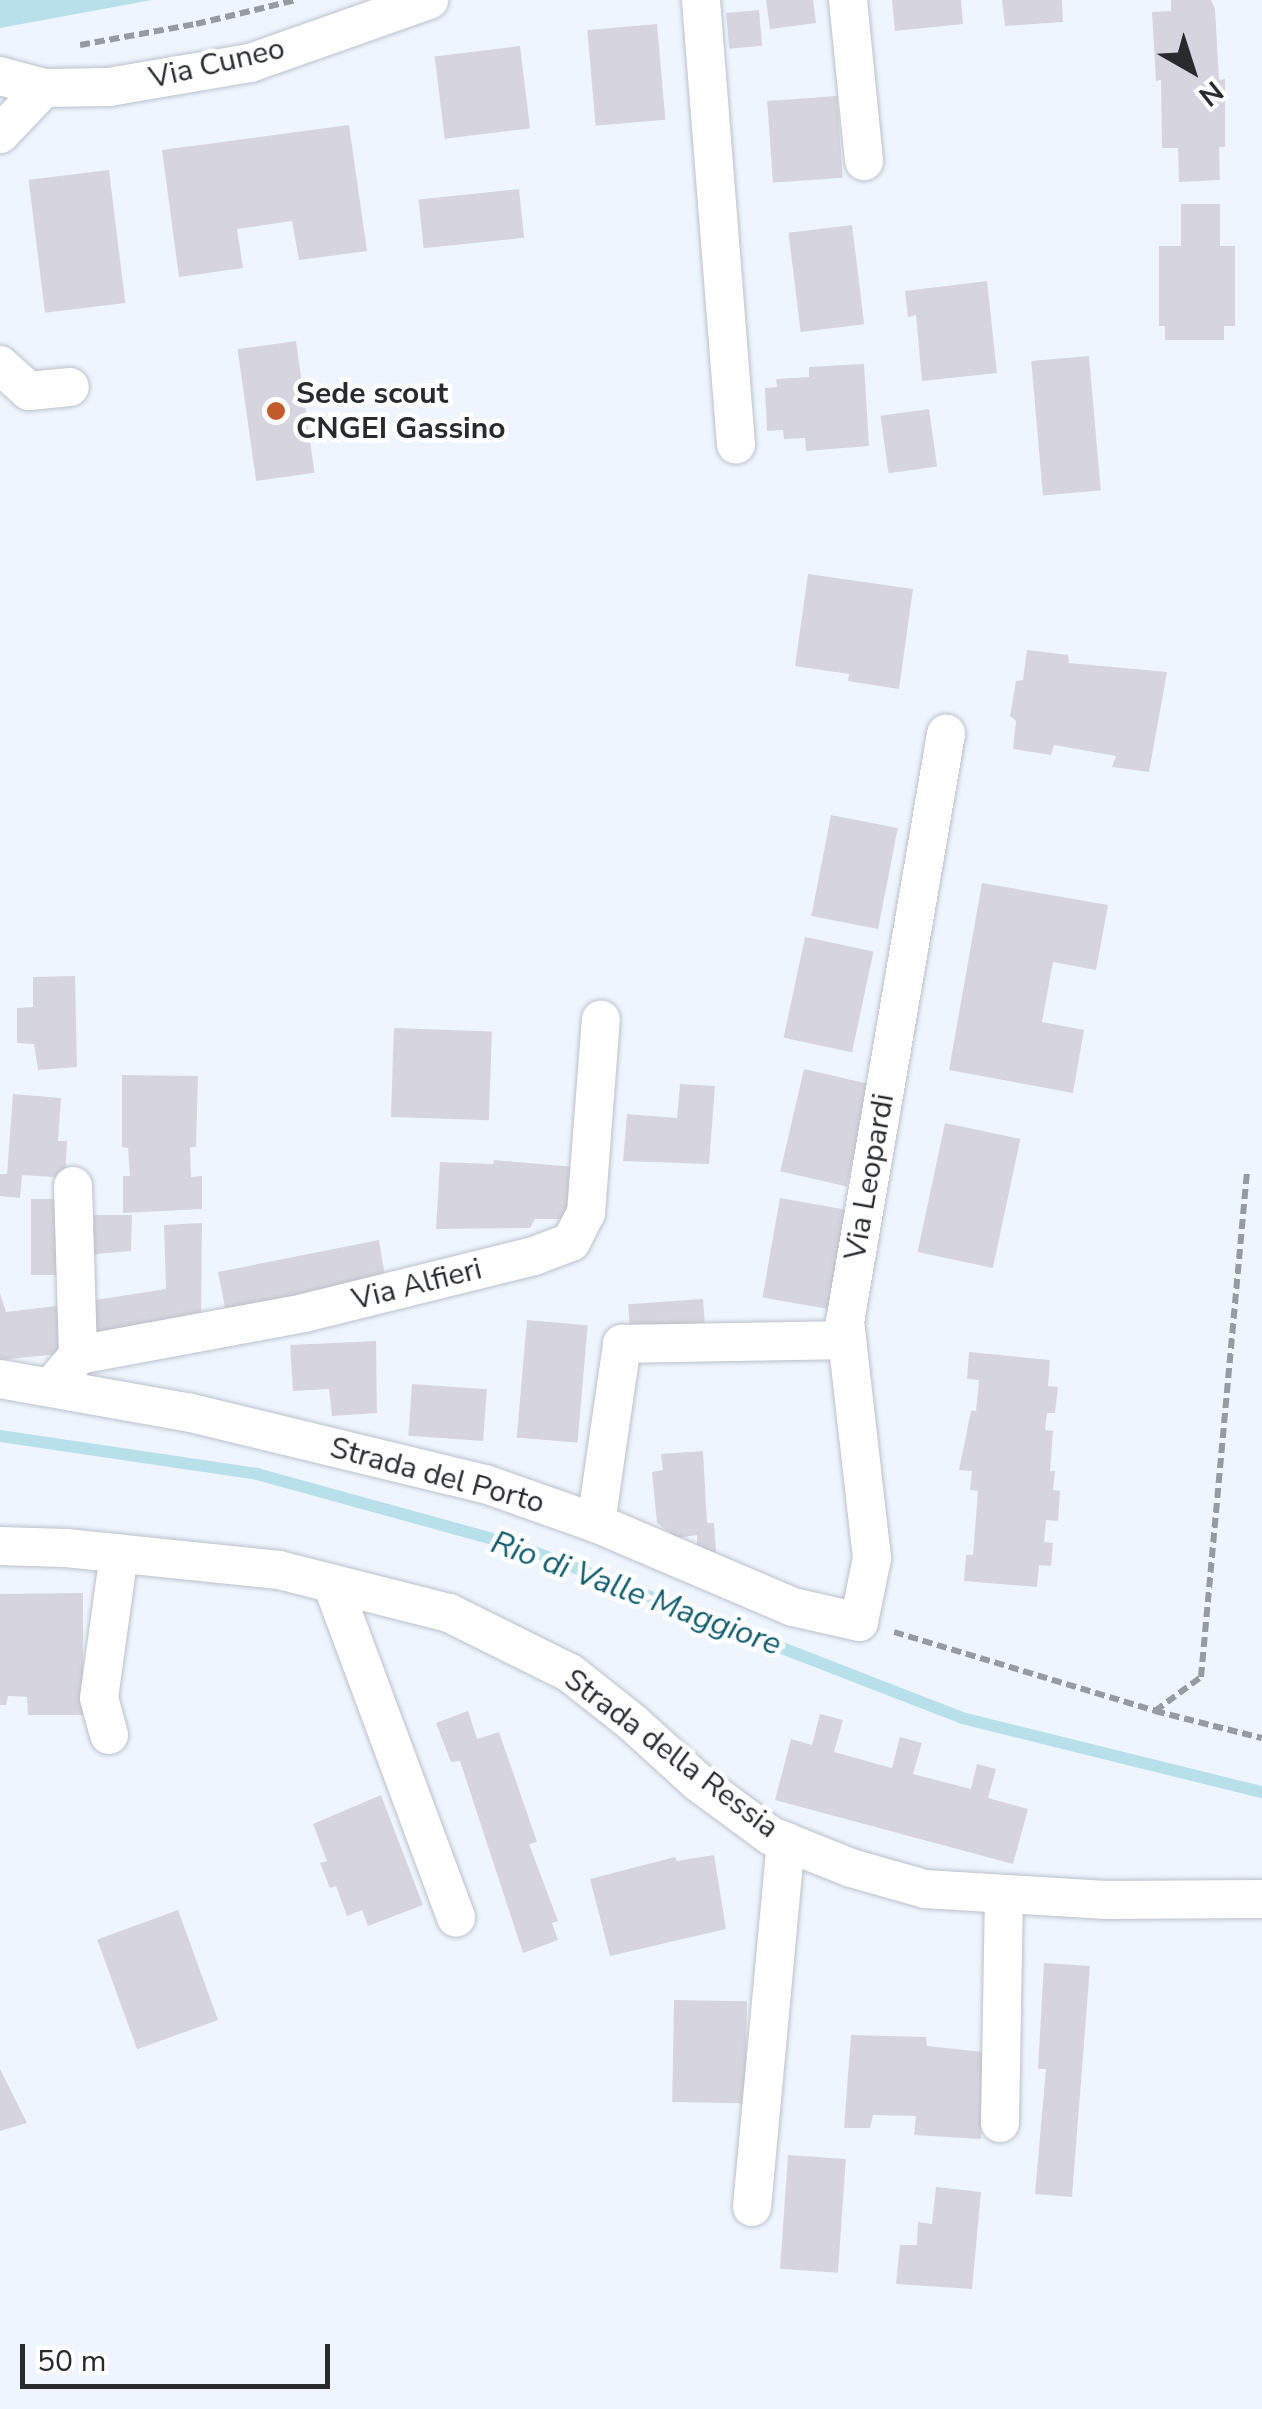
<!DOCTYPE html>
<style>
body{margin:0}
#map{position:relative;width:1262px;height:2409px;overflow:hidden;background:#eef5fe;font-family:"Nunito Sans",sans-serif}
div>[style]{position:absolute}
.water>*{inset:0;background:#b8e0ea}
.stream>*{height:12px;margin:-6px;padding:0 6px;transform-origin:6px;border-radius:6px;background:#b8e0ea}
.building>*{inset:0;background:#d6d5df;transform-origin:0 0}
.path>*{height:6px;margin-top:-3px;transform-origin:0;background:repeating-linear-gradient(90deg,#969ba1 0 10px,transparent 0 15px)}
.roads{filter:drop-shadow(0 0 2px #bbc1ca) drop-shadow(0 0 2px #bbc1ca)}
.street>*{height:38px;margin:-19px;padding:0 19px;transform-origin:19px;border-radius:19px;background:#fff}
.dots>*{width:28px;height:28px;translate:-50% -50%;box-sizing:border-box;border:5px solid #fff;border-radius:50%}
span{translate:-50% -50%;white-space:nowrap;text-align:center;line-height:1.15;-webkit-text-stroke:9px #fff;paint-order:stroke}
.street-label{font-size:30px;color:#282a2d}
.poi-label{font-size:30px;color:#282a2d;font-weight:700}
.left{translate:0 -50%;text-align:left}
.water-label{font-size:32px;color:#105d6d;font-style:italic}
.north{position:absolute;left:1142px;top:20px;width:100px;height:100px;-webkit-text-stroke:8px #fff;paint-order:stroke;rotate:141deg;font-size:28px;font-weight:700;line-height:40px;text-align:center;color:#282a2d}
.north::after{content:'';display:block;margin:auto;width:35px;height:45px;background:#282a2d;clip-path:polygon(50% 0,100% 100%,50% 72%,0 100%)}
.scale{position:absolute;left:20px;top:2344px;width:310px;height:45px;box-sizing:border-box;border:5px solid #282a2d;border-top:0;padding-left:12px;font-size:30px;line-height:35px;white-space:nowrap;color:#282a2d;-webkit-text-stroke:8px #fff;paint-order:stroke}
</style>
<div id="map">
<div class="water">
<div style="clip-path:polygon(0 0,152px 0,0 28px)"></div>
</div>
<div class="stream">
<div style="left:0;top:1436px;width:260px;rotate:8.4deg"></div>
<div style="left:257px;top:1474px;width:272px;rotate:15.4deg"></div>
<div style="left:519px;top:1546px;width:475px;rotate:21.2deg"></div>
<div style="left:962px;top:1718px;width:309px;rotate:13.9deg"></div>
</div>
<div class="building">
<div style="clip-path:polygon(766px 0,813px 0,816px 23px,770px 29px)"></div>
<div style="clip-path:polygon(892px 0,961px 0,963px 24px,895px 31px)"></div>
<div style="clip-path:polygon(1002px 0,1062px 0,1063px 22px,1005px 26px)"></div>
<div style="clip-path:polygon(1171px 0,1211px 0,1215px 9px,1219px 80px,1225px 79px,1225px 147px,1219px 147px,1220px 180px,1179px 182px,1178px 148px,1162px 148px,1161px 80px,1156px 81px,1152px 12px,1171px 11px)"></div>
<div style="left:759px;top:10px;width:36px;height:33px;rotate:85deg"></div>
<div style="left:657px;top:24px;width:96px;height:70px;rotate:85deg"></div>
<div style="left:520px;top:46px;width:83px;height:86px;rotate:83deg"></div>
<div style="left:837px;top:96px;width:82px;height:70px;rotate:86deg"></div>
<div style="clip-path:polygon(349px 125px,367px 251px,299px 260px,292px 221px,237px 229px,243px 268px,179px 277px,162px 150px)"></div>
<div style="left:109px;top:170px;width:134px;height:81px;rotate:83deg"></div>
<div style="left:519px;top:189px;width:49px;height:101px;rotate:84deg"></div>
<div style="clip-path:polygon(1181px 204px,1220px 204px,1220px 246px,1235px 246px,1235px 326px,1224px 326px,1224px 340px,1165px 340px,1165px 326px,1159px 326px,1159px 246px,1181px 246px)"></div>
<div style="left:852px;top:225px;width:100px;height:64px;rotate:83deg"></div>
<div style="clip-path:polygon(987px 281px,997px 373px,922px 381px,916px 315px,908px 317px,905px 291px)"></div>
<div style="left:296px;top:341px;width:133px;height:59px;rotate:82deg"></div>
<div style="left:1089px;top:356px;width:135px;height:58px;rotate:85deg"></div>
<div style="clip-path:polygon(864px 364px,869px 446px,806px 451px,805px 438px,784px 439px,783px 430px,767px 431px,765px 388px,777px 387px,776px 379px,809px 377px,809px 367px)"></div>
<div style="left:929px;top:409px;width:58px;height:49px;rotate:82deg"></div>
<div style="clip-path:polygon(808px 574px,913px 589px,899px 689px,848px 681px,849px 674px,795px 666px)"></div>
<div style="clip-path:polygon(1027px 650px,1068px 655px,1069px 663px,1167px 672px,1149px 772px,1112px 767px,1116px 756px,1054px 745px,1051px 755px,1013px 749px,1016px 721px,1010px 716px,1016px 681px,1023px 680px)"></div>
<div style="left:831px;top:815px;width:68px;height:103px;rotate:11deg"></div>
<div style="clip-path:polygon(982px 883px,1108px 905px,1096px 970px,1053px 962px,1042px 1022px,1084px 1030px,1073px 1093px,949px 1070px)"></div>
<div style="left:805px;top:937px;width:70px;height:103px;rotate:12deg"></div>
<div style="clip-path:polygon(75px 976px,77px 1067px,38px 1070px,34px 1044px,17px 1043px,17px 1008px,33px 1007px,33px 977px)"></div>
<div style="left:394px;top:1028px;width:98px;height:89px;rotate:2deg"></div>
<div style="left:804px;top:1069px;width:68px;height:105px;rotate:13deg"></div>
<div style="clip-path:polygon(122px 1075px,198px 1076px,196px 1147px,190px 1147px,191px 1177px,202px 1176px,202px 1209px,123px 1213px,123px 1176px,130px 1176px,128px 1148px,122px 1147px)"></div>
<div style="clip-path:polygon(680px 1084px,715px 1086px,709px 1164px,623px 1161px,627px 1114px,677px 1118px)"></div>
<div style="clip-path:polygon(13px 1094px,61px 1098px,58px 1141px,67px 1141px,65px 1178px,22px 1175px,20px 1198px,0 1196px,0 1174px,7px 1174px)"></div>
<div style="left:945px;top:1123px;width:77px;height:132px;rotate:12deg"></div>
<div style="clip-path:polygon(494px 1160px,575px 1167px,574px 1219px,535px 1219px,530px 1228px,436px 1229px,440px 1162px,493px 1164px)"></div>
<div style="left:780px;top:1198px;width:67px;height:101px;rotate:10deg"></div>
<div style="left:31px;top:1199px;width:38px;height:76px"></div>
<div style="clip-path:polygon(83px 1215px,132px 1215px,131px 1251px,85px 1255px)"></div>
<div style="clip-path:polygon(202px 1223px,201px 1326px,92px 1345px,83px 1302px,166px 1289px,164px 1225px)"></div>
<div style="clip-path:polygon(379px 1240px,386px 1283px,228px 1323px,218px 1272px)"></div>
<div style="clip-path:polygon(0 1293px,6px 1312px,64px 1305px,68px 1353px,0 1360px)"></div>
<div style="left:703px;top:1299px;width:32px;height:75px;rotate:86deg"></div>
<div style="left:527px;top:1320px;width:61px;height:118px;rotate:5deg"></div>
<div style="clip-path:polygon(376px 1341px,377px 1413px,332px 1416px,329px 1389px,293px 1391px,290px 1345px)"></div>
<div style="clip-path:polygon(969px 1352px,1050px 1360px,1048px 1386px,1058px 1387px,1055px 1413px,1047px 1413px,1045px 1430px,1053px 1431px,1050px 1471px,1055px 1471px,1053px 1490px,1060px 1491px,1058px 1521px,1046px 1520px,1044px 1542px,1053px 1543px,1051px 1566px,1039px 1565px,1037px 1587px,964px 1581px,966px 1555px,973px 1555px,978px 1491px,970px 1490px,972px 1471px,959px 1470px,971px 1411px,976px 1411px,979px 1380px,967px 1379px)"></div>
<div style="left:412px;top:1384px;width:75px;height:52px;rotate:4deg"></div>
<div style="clip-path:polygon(703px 1451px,707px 1523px,714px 1523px,717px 1566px,697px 1556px,697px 1535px,677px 1538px,657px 1523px,652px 1472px,663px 1470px,661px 1454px)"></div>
<div style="clip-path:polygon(83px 1593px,83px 1715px,28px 1715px,27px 1697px,8px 1696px,6px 1705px,0 1705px,0 1594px)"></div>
<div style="clip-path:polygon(468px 1711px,477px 1739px,499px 1732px,537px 1842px,529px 1844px,558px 1921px,552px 1923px,558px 1940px,523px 1953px,460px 1761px,451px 1762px,436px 1723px)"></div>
<div style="clip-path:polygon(820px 1714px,843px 1720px,834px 1752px,892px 1768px,900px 1737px,922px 1743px,913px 1774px,971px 1789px,977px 1764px,996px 1769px,988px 1798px,1028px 1809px,1013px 1864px,775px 1800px,791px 1739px,812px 1745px)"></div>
<div style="clip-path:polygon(381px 1795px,423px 1905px,368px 1926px,362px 1910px,347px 1916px,336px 1886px,330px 1888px,320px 1863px,327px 1861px,313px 1824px)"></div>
<div style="clip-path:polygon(714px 1855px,726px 1929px,610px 1956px,590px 1879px,675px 1857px,677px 1861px)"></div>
<div style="left:178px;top:1910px;width:117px;height:86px;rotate:70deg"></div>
<div style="clip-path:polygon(1044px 1963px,1090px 1966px,1072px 2197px,1035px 2194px,1046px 2069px,1038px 2069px)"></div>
<div style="left:674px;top:2000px;width:73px;height:102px;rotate:1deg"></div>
<div style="clip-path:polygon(851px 2035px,926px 2037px,927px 2046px,984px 2052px,981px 2139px,914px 2135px,916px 2116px,873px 2115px,870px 2128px,844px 2128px)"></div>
<div style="clip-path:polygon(0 2069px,27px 2123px,0 2131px)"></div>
<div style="left:788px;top:2155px;width:58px;height:114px;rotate:4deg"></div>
<div style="clip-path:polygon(936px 2187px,981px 2192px,972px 2289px,896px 2284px,900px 2245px,917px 2245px,918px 2222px,932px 2224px)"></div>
</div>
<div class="path">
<div style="left:80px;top:45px;width:118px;rotate:-10.3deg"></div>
<div style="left:196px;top:24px;width:103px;rotate:-13.5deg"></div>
<div style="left:894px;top:1632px;width:273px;rotate:16.8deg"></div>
<div style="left:1155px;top:1711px;width:110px;rotate:14.2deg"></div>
<div style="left:1155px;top:1711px;width:57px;rotate:-36.5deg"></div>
<div style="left:1201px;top:1677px;width:507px;rotate:-84.8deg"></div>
</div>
<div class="roads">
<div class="street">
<div style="left:701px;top:0;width:446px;rotate:85.5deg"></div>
<div style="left:848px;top:0;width:162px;rotate:84.3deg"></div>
<div style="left:0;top:76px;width:46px;rotate:15.3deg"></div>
<div style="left:44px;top:88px;width:65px;rotate:-0.9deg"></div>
<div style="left:109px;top:87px;width:143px;rotate:-9.7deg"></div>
<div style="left:250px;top:63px;width:190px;rotate:-19.4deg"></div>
<div style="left:0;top:134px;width:64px;rotate:-46.3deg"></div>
<div style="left:0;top:365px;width:39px;rotate:42deg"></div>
<div style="left:29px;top:391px;width:41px;rotate:-5.6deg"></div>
<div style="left:73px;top:1186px;width:169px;rotate:88.3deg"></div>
<div style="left:0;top:1379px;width:194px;rotate:10.1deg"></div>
<div style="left:191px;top:1413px;width:302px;rotate:13.6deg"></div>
<div style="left:485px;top:1484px;width:118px;rotate:19.4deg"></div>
<div style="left:596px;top:1523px;width:214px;rotate:23.1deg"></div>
<div style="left:793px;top:1607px;width:68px;rotate:12.8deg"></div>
<div style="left:859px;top:1622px;width:65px;rotate:-78.5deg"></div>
<div style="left:872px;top:1558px;width:238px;rotate:-96.5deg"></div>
<div style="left:845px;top:1322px;width:597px;rotate:-80.25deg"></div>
<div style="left:53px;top:1385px;width:39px;rotate:-50deg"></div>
<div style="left:78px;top:1355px;width:230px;rotate:-10.5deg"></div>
<div style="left:304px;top:1313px;width:237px;rotate:-13.9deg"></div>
<div style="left:534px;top:1256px;width:40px;rotate:-21deg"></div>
<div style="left:571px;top:1242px;width:33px;rotate:-63deg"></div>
<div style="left:586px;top:1213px;width:194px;rotate:-85.6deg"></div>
<div style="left:596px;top:1523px;width:181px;rotate:-81.7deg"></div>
<div style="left:622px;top:1344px;width:225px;rotate:-1deg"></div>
<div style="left:0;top:1546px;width:66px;rotate:1.7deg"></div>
<div style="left:66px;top:1548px;width:214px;rotate:5.9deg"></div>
<div style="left:279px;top:1570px;width:175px;rotate:14.2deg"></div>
<div style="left:449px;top:1613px;width:135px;rotate:26.4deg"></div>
<div style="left:570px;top:1673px;width:80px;rotate:38.4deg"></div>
<div style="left:633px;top:1723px;width:89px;rotate:42.3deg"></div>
<div style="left:699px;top:1783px;width:89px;rotate:36.4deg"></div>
<div style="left:771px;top:1836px;width:86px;rotate:21.8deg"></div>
<div style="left:851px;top:1868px;width:77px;rotate:15.8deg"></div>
<div style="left:925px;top:1889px;width:181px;rotate:3.5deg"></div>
<div style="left:1106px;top:1900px;width:156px;rotate:-0.4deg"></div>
<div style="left:332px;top:1584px;width:356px;rotate:69.6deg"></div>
<div style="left:109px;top:1735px;width:38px;rotate:-105deg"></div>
<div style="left:99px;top:1698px;width:146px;rotate:-82.1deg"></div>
<div style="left:1000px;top:2123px;width:229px;rotate:-89deg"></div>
<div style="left:752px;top:2207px;width:367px;rotate:-84.7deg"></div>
</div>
</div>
<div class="dots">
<div style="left:276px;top:411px;background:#c15b2c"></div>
</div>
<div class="street-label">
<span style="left:217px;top:64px;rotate:-13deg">Via Cuneo</span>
<span style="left:870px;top:1177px;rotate:-80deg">Via Leopardi</span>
<span style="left:417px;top:1285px;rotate:-14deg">Via Alfieri</span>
<span style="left:437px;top:1476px;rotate:15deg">Strada del Porto</span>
<span style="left:671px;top:1754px;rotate:37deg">Strada della Ressia</span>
</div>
<div class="poi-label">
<span class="left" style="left:296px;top:411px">Sede scout<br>CNGEI Gassino</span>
</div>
<div class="water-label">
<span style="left:636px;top:1594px;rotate:20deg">Rio di Valle Maggiore</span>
</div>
<div class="north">N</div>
<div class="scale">50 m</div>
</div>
